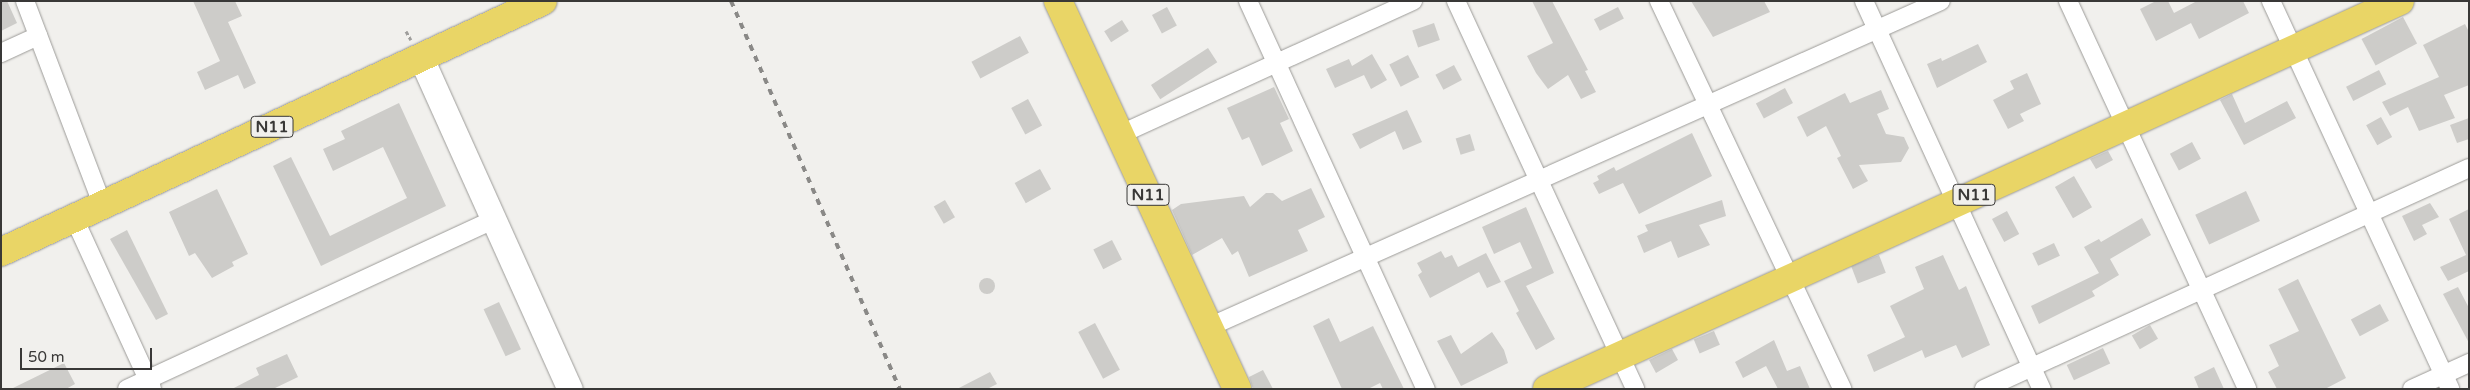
<!DOCTYPE html>
<style>
body{margin:0}
#map{position:relative;width:2470px;height:390px;overflow:hidden;background:#f1f0ed;font-family:"Varela Round",sans-serif}
div>[style]{position:absolute}
.building>*{inset:0;background:#cdccc9;transform-origin:0 0}
.round{border-radius:50%}
.path>*{height:3px;margin-top:-1.5px;transform-origin:0;background:repeating-linear-gradient(90deg,#9f9e9c 0 4px,transparent 0 6.5px)}
.roads{filter:drop-shadow(0 0 1px #9c9b98) drop-shadow(0 0 1px #9c9b98)}
.minor>*{height:18px;margin:-9px;padding:0 9px;transform-origin:9px;border-radius:9px;background:#fff}
.secondary>*{height:25px;margin:-12.5px;padding:0 12.5px;transform-origin:12.5px;border-radius:12.5px;background:#fff}
.primary>*{height:28px;margin:-14px;padding:0 14px;transform-origin:14px;border-radius:14px;background:#e9d566}
.rail>*{height:4px;margin-top:-2px;transform-origin:0;background:repeating-linear-gradient(90deg,#8a8987 0 6px,transparent 0 12px)}
span{translate:-50% -50%;white-space:nowrap;text-align:center;line-height:1.15;-webkit-text-stroke:4px #f1f0ed;paint-order:stroke}
.shield-label span{padding:1px 4px;background:#f1f0ed;border:1px solid;border-radius:4px;-webkit-text-stroke-width:0}
.shield-label{font-size:16px;color:#393837;font-weight:700}
.frame{position:absolute;inset:0;border:2px solid #393837;pointer-events:none}
.scale{position:absolute;left:20px;top:348px;width:132px;height:22px;box-sizing:border-box;border:2px solid #393837;border-top:0;padding-left:6px;font-size:15px;line-height:18px;white-space:nowrap;color:#393837;-webkit-text-stroke:4px #f1f0ed;paint-order:stroke}
</style>
<div id="map">
<div class="building">
<div style="clip-path:polygon(1px 1px,7px 1px,17px 23px,1px 31px)"></div>
<div style="clip-path:polygon(193px 1px,235px 1px,242px 16px,228px 22px,256px 83px,244px 89px,238px 75px,205px 90px,197px 72px,220px 61px)"></div>
<div style="clip-path:polygon(1532px 1px,1552px 1px,1588px 70px,1585px 71px,1596px 92px,1581px 99px,1568px 75px,1548px 89px,1536px 73px,1527px 56px,1553px 43px)"></div>
<div style="clip-path:polygon(1691px 1px,1764px 1px,1770px 12px,1713px 37px)"></div>
<div style="clip-path:polygon(2156px 1px,2168px 1px,2174px 13px,2197px 1px,2243px 1px,2249px 13px,2199px 39px,2191px 23px,2156px 41px,2140px 9px)"></div>
<div style="left:1167px;top:7px;width:21px;height:17px;rotate:62deg"></div>
<div style="left:1618px;top:7px;width:13px;height:27px;rotate:63deg"></div>
<div style="left:2403px;top:17px;width:30px;height:47px;rotate:62deg"></div>
<div style="left:1122px;top:20px;width:13px;height:21px;rotate:58deg"></div>
<div style="left:1434px;top:23px;width:18px;height:23px;rotate:71deg"></div>
<div style="clip-path:polygon(2465px 24px,2469px 32px,2469px 85px,2444px 95px,2455px 118px,2419px 131px,2408px 107px,2390px 116px,2382px 102px,2439px 77px,2423px 45px)"></div>
<div style="left:1020px;top:36px;width:19px;height:55px;rotate:62deg"></div>
<div style="clip-path:polygon(1978px 44px,1987px 62px,1937px 88px,1927px 64px,1941px 58px,1942px 61px)"></div>
<div style="left:1208px;top:48px;width:17px;height:68px;rotate:57deg"></div>
<div style="clip-path:polygon(1372px 54px,1387px 80px,1371px 89px,1364px 75px,1335px 88px,1326px 69px,1349px 59px,1352px 66px)"></div>
<div style="left:1408px;top:55px;width:25px;height:21px;rotate:63deg"></div>
<div style="left:1454px;top:65px;width:17px;height:21px;rotate:62deg"></div>
<div style="left:2379px;top:70px;width:16px;height:37px;rotate:63deg"></div>
<div style="clip-path:polygon(2027px 73px,2041px 104px,2020px 114px,2024px 121px,2008px 129px,1993px 100px,2014px 89px,2010px 81px)"></div>
<div style="clip-path:polygon(1274px 87px,1289px 119px,1280px 123px,1293px 151px,1262px 166px,1249px 137px,1242px 140px,1227px 108px)"></div>
<div style="left:1785px;top:88px;width:17px;height:33px;rotate:62deg"></div>
<div style="clip-path:polygon(1881px 90px,1889px 109px,1877px 114px,1886px 134px,1904px 137px,1909px 148px,1901px 162px,1859px 165px,1868px 181px,1853px 189px,1837px 158px,1841px 156px,1826px 126px,1807px 137px,1797px 117px,1845px 93px,1850px 103px)"></div>
<div style="clip-path:polygon(2232px 94px,2245px 123px,2287px 101px,2296px 118px,2244px 145px,2220px 100px)"></div>
<div style="left:1028px;top:99px;width:30px;height:19px;rotate:62deg"></div>
<div style="clip-path:polygon(399px 103px,446px 206px,321px 266px,273px 166px,291px 157px,330px 236px,407px 198px,383px 147px,333px 171px,323px 149px,345px 139px,341px 131px)"></div>
<div style="clip-path:polygon(1407px 110px,1422px 142px,1403px 150px,1395px 131px,1360px 149px,1352px 134px)"></div>
<div style="left:2381px;top:117px;width:23px;height:17px;rotate:61deg"></div>
<div style="clip-path:polygon(2469px 118px,2469px 139px,2457px 143px,2450px 125px)"></div>
<div style="clip-path:polygon(1692px 133px,1712px 176px,1639px 214px,1623px 183px,1599px 194px,1593px 183px,1599px 180px,1597px 176px,1614px 167px,1616px 171px)"></div>
<div style="left:1470px;top:134px;width:17px;height:15px;rotate:73deg"></div>
<div style="left:2192px;top:142px;width:19px;height:25px;rotate:62deg"></div>
<div style="clip-path:polygon(2108px 151px,2113px 160px,2096px 169px,2090px 159px)"></div>
<div style="left:1040px;top:169px;width:23px;height:29px;rotate:61deg"></div>
<div style="left:2074px;top:176px;width:36px;height:22px;rotate:60deg"></div>
<div style="clip-path:polygon(1311px 188px,1325px 217px,1298px 230px,1308px 251px,1249px 277px,1238px 251px,1232px 255px,1222px 238px,1192px 255px,1172px 210px,1181px 204px,1244px 196px,1250px 207px,1266px 193px,1273px 193px,1282px 201px)"></div>
<div style="clip-path:polygon(217px 189px,248px 254px,232px 262px,234px 266px,212px 278px,195px 253px,189px 256px,169px 212px)"></div>
<div style="left:2246px;top:191px;width:33px;height:56px;rotate:65deg"></div>
<div style="left:945px;top:200px;width:20px;height:13px;rotate:60deg"></div>
<div style="clip-path:polygon(1722px 200px,1726px 216px,1699px 225px,1710px 245px,1678px 258px,1671px 241px,1644px 253px,1637px 236px,1648px 231px,1645px 225px)"></div>
<div style="clip-path:polygon(2430px 203px,2439px 217px,2422px 225px,2427px 234px,2414px 241px,2402px 216px)"></div>
<div style="clip-path:polygon(1526px 207px,1554px 273px,1526px 286px,1555px 339px,1536px 350px,1516px 313px,1519px 311px,1504px 281px,1532px 268px,1520px 242px,1494px 254px,1482px 227px)"></div>
<div style="clip-path:polygon(2469px 209px,2469px 271px,2448px 281px,2440px 267px,2466px 255px,2449px 219px)"></div>
<div style="left:2007px;top:211px;width:26px;height:17px;rotate:62deg"></div>
<div style="clip-path:polygon(2142px 218px,2151px 235px,2110px 259px,2119px 275px,2092px 291px,2095px 296px,2039px 324px,2031px 306px,2099px 273px,2084px 247px,2099px 239px,2101px 242px)"></div>
<div style="clip-path:polygon(127px 230px,168px 314px,156px 320px,110px 239px)"></div>
<div style="left:1112px;top:240px;width:22px;height:21px;rotate:63deg"></div>
<div style="left:2054px;top:243px;width:14px;height:24px;rotate:65deg"></div>
<div style="clip-path:polygon(1441px 251px,1445px 258px,1452px 255px,1458px 267px,1486px 253px,1501px 282px,1487px 288px,1479px 272px,1430px 298px,1418px 275px,1422px 272px,1417px 263px)"></div>
<div style="left:1879px;top:255px;width:19px;height:30px;rotate:69deg"></div>
<div style="clip-path:polygon(1943px 255px,1959px 290px,1966px 286px,1990px 345px,1962px 358px,1956px 345px,1925px 358px,1922px 350px,1874px 372px,1867px 355px,1905px 337px,1890px 306px,1924px 289px,1915px 267px)"></div>
<div class="round" style="left:979px;top:278px;width:16px;height:16px"></div>
<div style="clip-path:polygon(2298px 279px,2346px 378px,2325px 389px,2277px 389px,2268px 372px,2279px 366px,2269px 345px,2299px 331px,2278px 289px)"></div>
<div style="clip-path:polygon(2458px 287px,2469px 308px,2469px 343px,2443px 294px)"></div>
<div style="left:499px;top:302px;width:52px;height:17px;rotate:65deg"></div>
<div style="left:2380px;top:304px;width:19px;height:33px;rotate:62deg"></div>
<div style="clip-path:polygon(1329px 318px,1340px 342px,1373px 326px,1404px 389px,1383px 389px,1380px 383px,1368px 389px,1342px 389px,1313px 326px)"></div>
<div style="left:1095px;top:323px;width:53px;height:19px;rotate:62deg"></div>
<div style="left:2150px;top:325px;width:16px;height:21px;rotate:60deg"></div>
<div style="left:1714px;top:331px;width:15px;height:22px;rotate:67deg"></div>
<div style="clip-path:polygon(1492px 332px,1504px 350px,1508px 363px,1461px 386px,1437px 341px,1451px 335px,1461px 354px)"></div>
<div style="clip-path:polygon(1774px 340px,1787px 371px,1800px 366px,1810px 389px,1778px 389px,1766px 366px,1743px 378px,1735px 362px)"></div>
<div style="left:2103px;top:348px;width:17px;height:40px;rotate:65deg"></div>
<div style="clip-path:polygon(1672px 349px,1678px 360px,1656px 373px,1649px 360px)"></div>
<div style="clip-path:polygon(287px 354px,298px 377px,273px 389px,232px 389px,259px 375px,256px 368px)"></div>
<div style="clip-path:polygon(64px 363px,75px 384px,66px 389px,11px 389px)"></div>
<div style="clip-path:polygon(2214px 367px,2224px 389px,2199px 389px,2194px 377px)"></div>
<div style="clip-path:polygon(1263px 370px,1273px 389px,1253px 389px,1249px 377px)"></div>
<div style="clip-path:polygon(990px 372px,997px 384px,987px 389px,957px 389px)"></div>
</div>
<div class="path">
<div style="left:406px;top:31px;width:10px;rotate:61deg"></div>
</div>
<div class="roads">
<div class="minor">
<div style="left:25px;top:1px;width:217px;rotate:69.2deg"></div>
<div style="left:1248px;top:1px;width:427px;rotate:65.4deg"></div>
<div style="left:1456px;top:1px;width:427px;rotate:65.2deg"></div>
<div style="left:1659px;top:1px;width:429px;rotate:64.7deg"></div>
<div style="left:1864px;top:1px;width:427px;rotate:65.4deg"></div>
<div style="left:2068px;top:1px;width:427px;rotate:65.2deg"></div>
<div style="left:2271px;top:1px;width:427px;rotate:65.2deg"></div>
<div style="left:1px;top:53px;width:41px;rotate:-24.7deg"></div>
<div style="left:1121px;top:134px;width:321px;rotate:-24.5deg"></div>
<div style="left:74px;top:218px;width:187px;rotate:65.4deg"></div>
<div style="left:1209px;top:327px;width:801px;rotate:-24.01deg"></div>
<div style="left:127px;top:389px;width:403px;rotate:-24.8deg"></div>
<div style="left:1984px;top:389px;width:533px;rotate:-24.5deg"></div>
<div style="left:2412px;top:389px;width:63px;rotate:-24.5deg"></div>
</div>
<div class="secondary">
<div style="left:421px;top:58px;width:363px;rotate:65.8deg"></div>
</div>
<div class="primary">
<div style="left:1058px;top:1px;width:427px;rotate:65.2deg"></div>
<div style="left:1px;top:252px;width:597px;rotate:-24.85deg"></div>
<div style="left:1547px;top:389px;width:937px;rotate:-24.46deg"></div>
</div>
</div>
<div class="rail">
<div style="left:731px;top:1px;width:423px;rotate:66.5deg"></div>
</div>
<div class="shield-label">
<span style="left:272px;top:127px">N11</span>
<span style="left:1148px;top:195px">N11</span>
<span style="left:1974px;top:195px">N11</span>
</div>
<div class="frame"></div>
<div class="scale">50 m</div>
</div>
